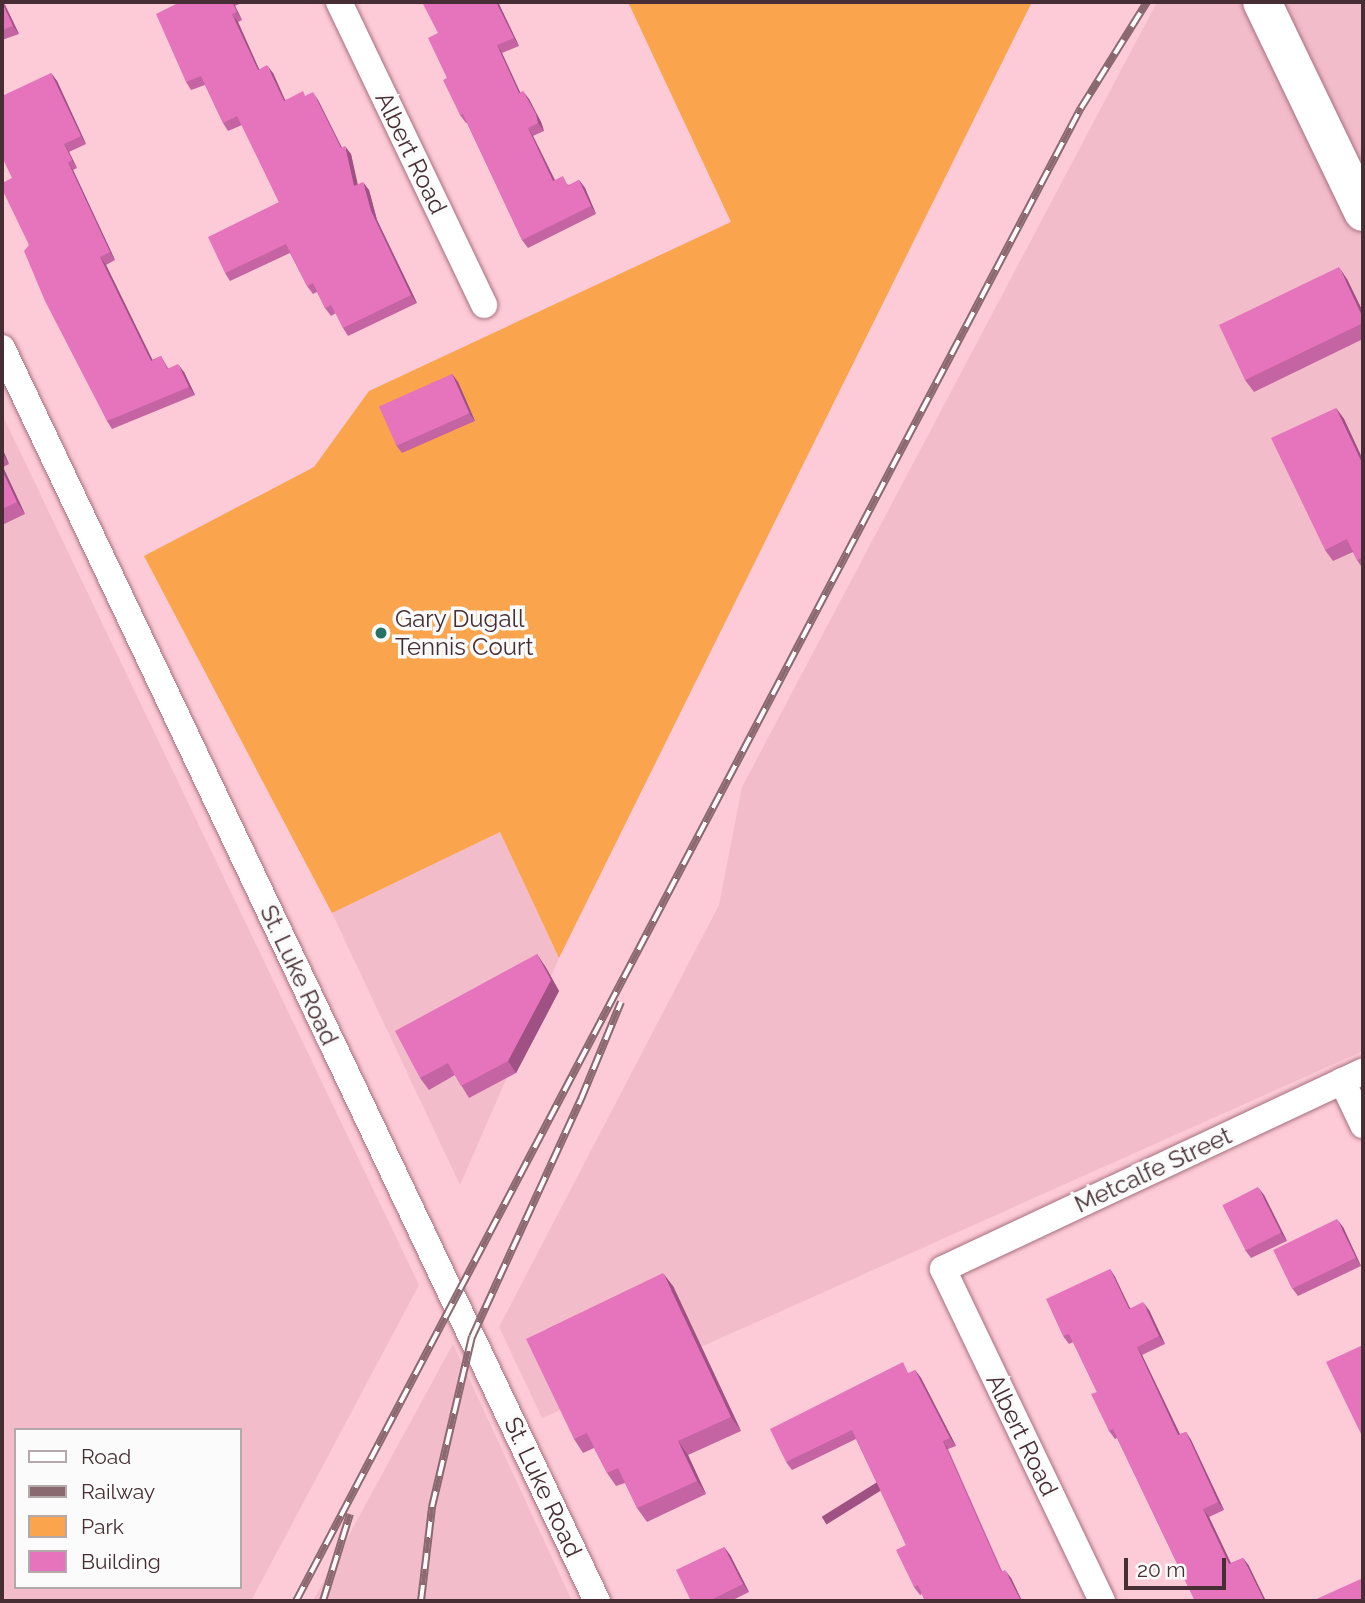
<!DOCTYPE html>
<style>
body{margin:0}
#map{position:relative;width:1365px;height:1603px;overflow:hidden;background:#fdcbd7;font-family:Raleway,sans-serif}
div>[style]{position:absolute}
.built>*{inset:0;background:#f3bcca}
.green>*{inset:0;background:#faa44e}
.roads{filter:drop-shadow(0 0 2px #a76f7e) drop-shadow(0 0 2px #a76f7e)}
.street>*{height:26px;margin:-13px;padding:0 13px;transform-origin:13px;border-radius:13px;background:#fff}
.secondary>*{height:38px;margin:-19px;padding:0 19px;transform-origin:19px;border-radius:19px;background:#fff}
.rail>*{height:8px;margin-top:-4px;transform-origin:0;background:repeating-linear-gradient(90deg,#fbfbfb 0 16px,#8a6971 0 32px);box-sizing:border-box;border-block:2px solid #8a6971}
.wall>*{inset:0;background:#c564a3}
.shaded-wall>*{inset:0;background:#a05184;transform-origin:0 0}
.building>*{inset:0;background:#e574bd;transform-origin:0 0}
.dots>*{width:19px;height:19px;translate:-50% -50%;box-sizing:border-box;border:4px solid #fbfbfb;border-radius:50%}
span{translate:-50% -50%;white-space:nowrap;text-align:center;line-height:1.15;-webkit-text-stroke:7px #fbfbfb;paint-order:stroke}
.street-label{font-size:24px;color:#462e34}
.poi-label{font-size:24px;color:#462e34}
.left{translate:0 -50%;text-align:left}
.frame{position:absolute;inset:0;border:4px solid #462e34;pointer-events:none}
.legend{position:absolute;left:14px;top:1428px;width:228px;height:161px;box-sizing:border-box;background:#fbfbfb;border:2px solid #b3a9ab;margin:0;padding:9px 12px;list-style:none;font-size:21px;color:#462e34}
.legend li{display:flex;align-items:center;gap:14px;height:35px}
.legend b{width:35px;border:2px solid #b3a9ab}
.scale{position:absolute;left:1124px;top:1558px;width:102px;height:32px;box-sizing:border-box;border:4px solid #462e34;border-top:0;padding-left:9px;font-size:21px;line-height:24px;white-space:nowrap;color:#462e34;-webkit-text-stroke:5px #fbfbfb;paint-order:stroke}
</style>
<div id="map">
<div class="built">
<div style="clip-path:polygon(1157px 2px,1363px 2px,1363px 1051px,542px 1418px,499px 1327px,719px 905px,742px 787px)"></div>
<div style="clip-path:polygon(evenodd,2px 414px,419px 1285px,251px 1601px,2px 1601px,2px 414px,16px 1430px,240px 1430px,240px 1587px,16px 1587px,16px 1430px)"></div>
<div style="clip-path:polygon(500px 832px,559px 958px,460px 1185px,332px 913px)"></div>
<div style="clip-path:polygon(453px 1344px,572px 1601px,313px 1601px)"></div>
</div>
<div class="green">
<div style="clip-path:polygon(628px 2px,1032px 2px,559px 958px,500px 832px,332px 913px,144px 556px,314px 467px,369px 391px,731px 222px)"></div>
</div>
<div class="roads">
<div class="street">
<div style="left:339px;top:2px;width:336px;rotate:64.4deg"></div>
<div style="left:2px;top:348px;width:1387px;rotate:64.6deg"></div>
<div style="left:1342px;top:1081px;width:49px;rotate:64.5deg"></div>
<div style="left:1102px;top:1601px;width:368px;rotate:-115.6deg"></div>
<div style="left:943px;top:1269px;width:464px;rotate:-25.2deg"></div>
</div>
<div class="secondary">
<div style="left:1262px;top:2px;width:233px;rotate:64.3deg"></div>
</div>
</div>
<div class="rail">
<div style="left:296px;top:1601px;width:1687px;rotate:-62.27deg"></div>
<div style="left:1081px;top:108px;width:125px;rotate:-58.1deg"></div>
<div style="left:323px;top:1601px;width:91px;rotate:-72.8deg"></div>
<div style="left:421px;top:1601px;width:95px;rotate:-83.3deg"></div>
<div style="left:432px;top:1507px;width:175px;rotate:-76.8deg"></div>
<div style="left:472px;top:1337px;width:262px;rotate:-65.4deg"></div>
<div style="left:581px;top:1099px;width:105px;rotate:-67.6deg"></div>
</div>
<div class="wall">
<div style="clip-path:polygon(2px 2px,5px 5px,19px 34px,2px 40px)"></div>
<div style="clip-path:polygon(180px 2px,243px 2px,235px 6px,242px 20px,238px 22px,259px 69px,273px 73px,285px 100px,306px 96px,318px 100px,342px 148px,351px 154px,357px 184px,369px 190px,377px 220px,417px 303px,348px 336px,343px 328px,336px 313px,331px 316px,325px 308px,317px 292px,313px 294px,307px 286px,290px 253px,230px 281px,225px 273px,279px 202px,242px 125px,228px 131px,223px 123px,205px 85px,191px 90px,186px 82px)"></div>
<div style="clip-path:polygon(498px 2px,519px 46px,502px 53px,520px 92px,529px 99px,541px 122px,544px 131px,533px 136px,555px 180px,569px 185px,579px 180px,585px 188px,596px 214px,528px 248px,522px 240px,467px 123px,466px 123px,460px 115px,447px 78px,438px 33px)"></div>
<div style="clip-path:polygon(51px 73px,57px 81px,86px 144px,69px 152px,77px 168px,73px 170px,115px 260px,106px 265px,152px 360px,161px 356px,168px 368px,184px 372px,195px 395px,112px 429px,107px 421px,29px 245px,12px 178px)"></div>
<div style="clip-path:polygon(1347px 279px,1363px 312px,1363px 339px,1254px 392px,1245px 380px)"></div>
<div style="clip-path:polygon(452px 374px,458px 382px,475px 421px,402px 453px,396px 445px)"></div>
<div style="clip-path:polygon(1336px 408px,1344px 419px,1363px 460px,1363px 569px,1357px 560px,1353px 552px,1333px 561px,1325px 550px)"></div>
<div style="clip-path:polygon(2px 448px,9px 464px,3px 467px,25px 514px,2px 525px)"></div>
<div style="clip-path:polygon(545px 966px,559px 991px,516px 1073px,469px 1098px,455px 1075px,429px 1090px,420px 1078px)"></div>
<div style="clip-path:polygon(1264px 1195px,1287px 1241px,1251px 1258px,1245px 1250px)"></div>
<div style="clip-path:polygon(1343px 1227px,1361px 1266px,1298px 1296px,1292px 1288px)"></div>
<div style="clip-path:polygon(1110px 1269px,1115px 1277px,1130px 1308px,1149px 1310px,1165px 1344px,1142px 1355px,1180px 1434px,1186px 1432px,1191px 1440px,1224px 1510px,1209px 1517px,1231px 1563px,1243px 1558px,1249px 1566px,1195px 1601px,1117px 1438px,1115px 1439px,1109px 1431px,1097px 1392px,1073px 1342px,1069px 1344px,1063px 1336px)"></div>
<div style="clip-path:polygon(673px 1286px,741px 1431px,688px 1455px,706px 1494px,647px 1522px,637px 1508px,625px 1483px,616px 1486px,607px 1473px,594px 1448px,583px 1453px,574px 1439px)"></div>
<div style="clip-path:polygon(915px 1370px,921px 1378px,956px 1446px,948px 1449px,1002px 1571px,1011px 1578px,1022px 1601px,925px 1601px,922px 1594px,920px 1595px,914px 1587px,906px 1545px,856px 1439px,792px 1470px,786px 1462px)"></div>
<div style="clip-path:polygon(724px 1547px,730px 1555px,749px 1592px,731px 1601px,691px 1601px)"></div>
</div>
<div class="shaded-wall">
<div style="clip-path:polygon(2px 2px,5px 5px,19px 34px,13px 26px)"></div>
<div style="clip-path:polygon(232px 2px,235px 6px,242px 20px,237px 12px)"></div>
<div style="clip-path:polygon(496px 2px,498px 2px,519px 46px,514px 38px)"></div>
<div style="clip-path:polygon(232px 14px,238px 22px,263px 78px,258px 70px)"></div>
<div style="clip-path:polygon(497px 45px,502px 53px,524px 101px,519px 93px)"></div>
<div style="clip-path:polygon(267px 65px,273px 73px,289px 109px,284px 101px)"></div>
<div style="clip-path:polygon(51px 73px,57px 81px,86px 144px,81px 136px)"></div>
<div style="clip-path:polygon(523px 91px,529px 99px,541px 122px,544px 131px,538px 123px)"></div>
<div style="clip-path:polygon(313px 92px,318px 100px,346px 156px,341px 148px)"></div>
<div style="clip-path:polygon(528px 128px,533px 136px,559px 189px,553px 181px)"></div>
<div style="clip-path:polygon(64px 144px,69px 152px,77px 168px,72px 160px)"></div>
<div style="clip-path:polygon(345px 146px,351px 154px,360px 194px,354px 186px)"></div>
<div style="clip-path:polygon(68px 162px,73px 170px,115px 260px,110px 252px)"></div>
<div style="clip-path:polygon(579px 180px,585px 188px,596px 214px,591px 206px)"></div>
<div style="clip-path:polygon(363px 182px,369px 190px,377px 220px,417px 303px,411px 295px,371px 211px)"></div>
<div style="clip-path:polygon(100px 257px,106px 265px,157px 369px,151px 361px)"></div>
<div style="clip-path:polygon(1339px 267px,1347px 279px,1363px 312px,1363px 318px)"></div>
<div style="clip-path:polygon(178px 364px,184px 372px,195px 395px,189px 387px)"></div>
<div style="clip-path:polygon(452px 374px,458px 382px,475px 421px,469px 413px)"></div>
<div style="clip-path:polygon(1336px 408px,1344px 419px,1363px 460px,1363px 465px)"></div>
<div style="clip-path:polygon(2px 448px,9px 464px,2px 453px)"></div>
<div style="clip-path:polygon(2px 465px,25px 514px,17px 502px,2px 470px)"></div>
<div style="clip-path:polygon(537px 954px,545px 966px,559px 991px,516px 1073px,508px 1061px)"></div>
<div style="clip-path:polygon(1258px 1187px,1264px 1195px,1287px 1241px,1281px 1233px)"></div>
<div style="clip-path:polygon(1337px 1219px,1343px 1227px,1361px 1266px,1356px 1258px)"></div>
<div style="clip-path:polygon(1110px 1269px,1115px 1277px,1134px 1317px,1129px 1309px)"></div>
<div style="clip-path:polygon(663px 1273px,673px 1286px,741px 1431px,731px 1417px)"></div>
<div style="clip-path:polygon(1143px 1302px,1149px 1310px,1165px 1344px,1159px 1336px)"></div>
<div style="clip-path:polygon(1137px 1347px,1142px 1355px,1184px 1443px,1178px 1435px)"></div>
<div style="clip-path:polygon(915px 1370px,921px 1378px,956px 1446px,950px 1438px)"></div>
<div style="clip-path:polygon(1186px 1432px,1191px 1440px,1224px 1510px,1218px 1502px)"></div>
<div style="clip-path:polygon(678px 1441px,688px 1455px,706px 1494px,697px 1481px)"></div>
<div style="left:943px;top:1441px;width:9px;height:143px;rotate:58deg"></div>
<div style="clip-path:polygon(1203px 1509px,1209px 1517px,1235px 1572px,1229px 1564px)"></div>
<div style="clip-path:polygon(724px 1547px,730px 1555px,749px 1592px,743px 1584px)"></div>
<div style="clip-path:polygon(1243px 1558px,1249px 1566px,1266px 1601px,1264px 1601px)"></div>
<div style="clip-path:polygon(1005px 1570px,1011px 1578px,1022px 1601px,1021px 1601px)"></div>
</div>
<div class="building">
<div style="clip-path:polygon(2px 2px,13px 26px,2px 30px)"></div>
<div style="clip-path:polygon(180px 2px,232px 2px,237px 12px,232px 14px,258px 70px,267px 65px,284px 101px,303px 91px,305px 96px,313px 92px,341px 148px,345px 146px,354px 186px,363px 182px,371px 211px,411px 295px,343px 328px,331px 305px,325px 308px,313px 283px,307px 286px,286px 244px,225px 273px,208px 237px,279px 202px,237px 116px,223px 123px,201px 76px,186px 82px,156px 14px)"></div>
<div style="clip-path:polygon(422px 2px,496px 2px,514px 38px,497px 45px,519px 93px,523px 91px,536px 114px,538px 123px,528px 128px,553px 181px,563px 176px,568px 186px,579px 180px,591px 206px,522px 240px,463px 114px,460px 115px,443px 80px,447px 78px,428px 38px,438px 33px)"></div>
<div style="clip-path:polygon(51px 73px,81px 136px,64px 144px,72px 160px,68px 162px,110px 252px,100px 257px,151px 361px,161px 356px,167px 369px,178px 364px,189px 387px,107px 421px,45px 301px,24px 251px,29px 245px,2px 189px,2px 183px,12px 178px,2px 157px,2px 96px)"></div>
<div style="clip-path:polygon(1339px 267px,1363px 318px,1363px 323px,1245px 380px,1219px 325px)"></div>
<div style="left:452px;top:374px;width:43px;height:80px;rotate:66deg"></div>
<div style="clip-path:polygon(1336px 408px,1363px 465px,1363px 557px,1357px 560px,1347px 539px,1325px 550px,1271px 438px)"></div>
<div style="clip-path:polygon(2px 470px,17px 502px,2px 509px)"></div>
<div style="clip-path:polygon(537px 954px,551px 980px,508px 1061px,461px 1086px,448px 1063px,420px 1078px,395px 1031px)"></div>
<div style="left:1258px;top:1187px;width:51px;height:40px;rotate:63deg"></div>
<div style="left:1337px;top:1219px;width:43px;height:71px;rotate:64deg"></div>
<div style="clip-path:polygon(1110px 1269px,1129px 1309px,1143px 1302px,1159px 1336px,1137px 1347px,1178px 1435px,1186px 1432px,1218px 1502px,1203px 1509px,1229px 1564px,1243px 1558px,1264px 1601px,1195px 1601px,1113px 1429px,1109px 1431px,1091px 1394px,1097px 1392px,1069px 1334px,1063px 1336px,1046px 1299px)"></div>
<div style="clip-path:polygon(663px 1273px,731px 1417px,678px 1441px,697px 1481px,637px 1508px,618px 1468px,607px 1473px,587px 1433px,574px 1439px,526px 1339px)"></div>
<div style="clip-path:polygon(1363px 1345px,1363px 1438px,1326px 1362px)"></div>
<div style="clip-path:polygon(903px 1362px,908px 1373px,915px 1370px,950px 1438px,943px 1441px,1001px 1572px,1005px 1570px,1021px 1601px,925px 1601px,918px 1585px,914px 1587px,896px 1550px,906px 1545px,852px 1430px,786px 1462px,770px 1429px)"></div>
<div style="clip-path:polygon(724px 1547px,743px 1584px,709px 1601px,691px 1601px,676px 1570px)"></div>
<div style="clip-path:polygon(1363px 1578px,1363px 1601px,1312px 1601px)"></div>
</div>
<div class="dots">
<div style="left:381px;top:633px;background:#297066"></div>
</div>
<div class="street-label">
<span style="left:411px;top:153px;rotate:64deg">Albert Road</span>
<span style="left:299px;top:975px;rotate:65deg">St. Luke Road</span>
<span style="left:1153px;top:1170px;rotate:-25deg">Metcalfe Street</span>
<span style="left:1022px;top:1435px;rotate:64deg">Albert Road</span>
<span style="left:543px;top:1487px;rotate:65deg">St. Luke Road</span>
</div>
<div class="poi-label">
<span class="left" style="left:395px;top:633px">Gary Dugall<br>Tennis Court</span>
</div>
<div class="frame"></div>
<ul class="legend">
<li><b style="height:9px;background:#fff"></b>Road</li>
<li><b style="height:9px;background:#8a6971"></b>Railway</li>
<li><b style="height:19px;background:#faa44e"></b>Park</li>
<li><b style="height:19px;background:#e574bd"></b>Building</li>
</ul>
<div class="scale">20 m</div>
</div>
